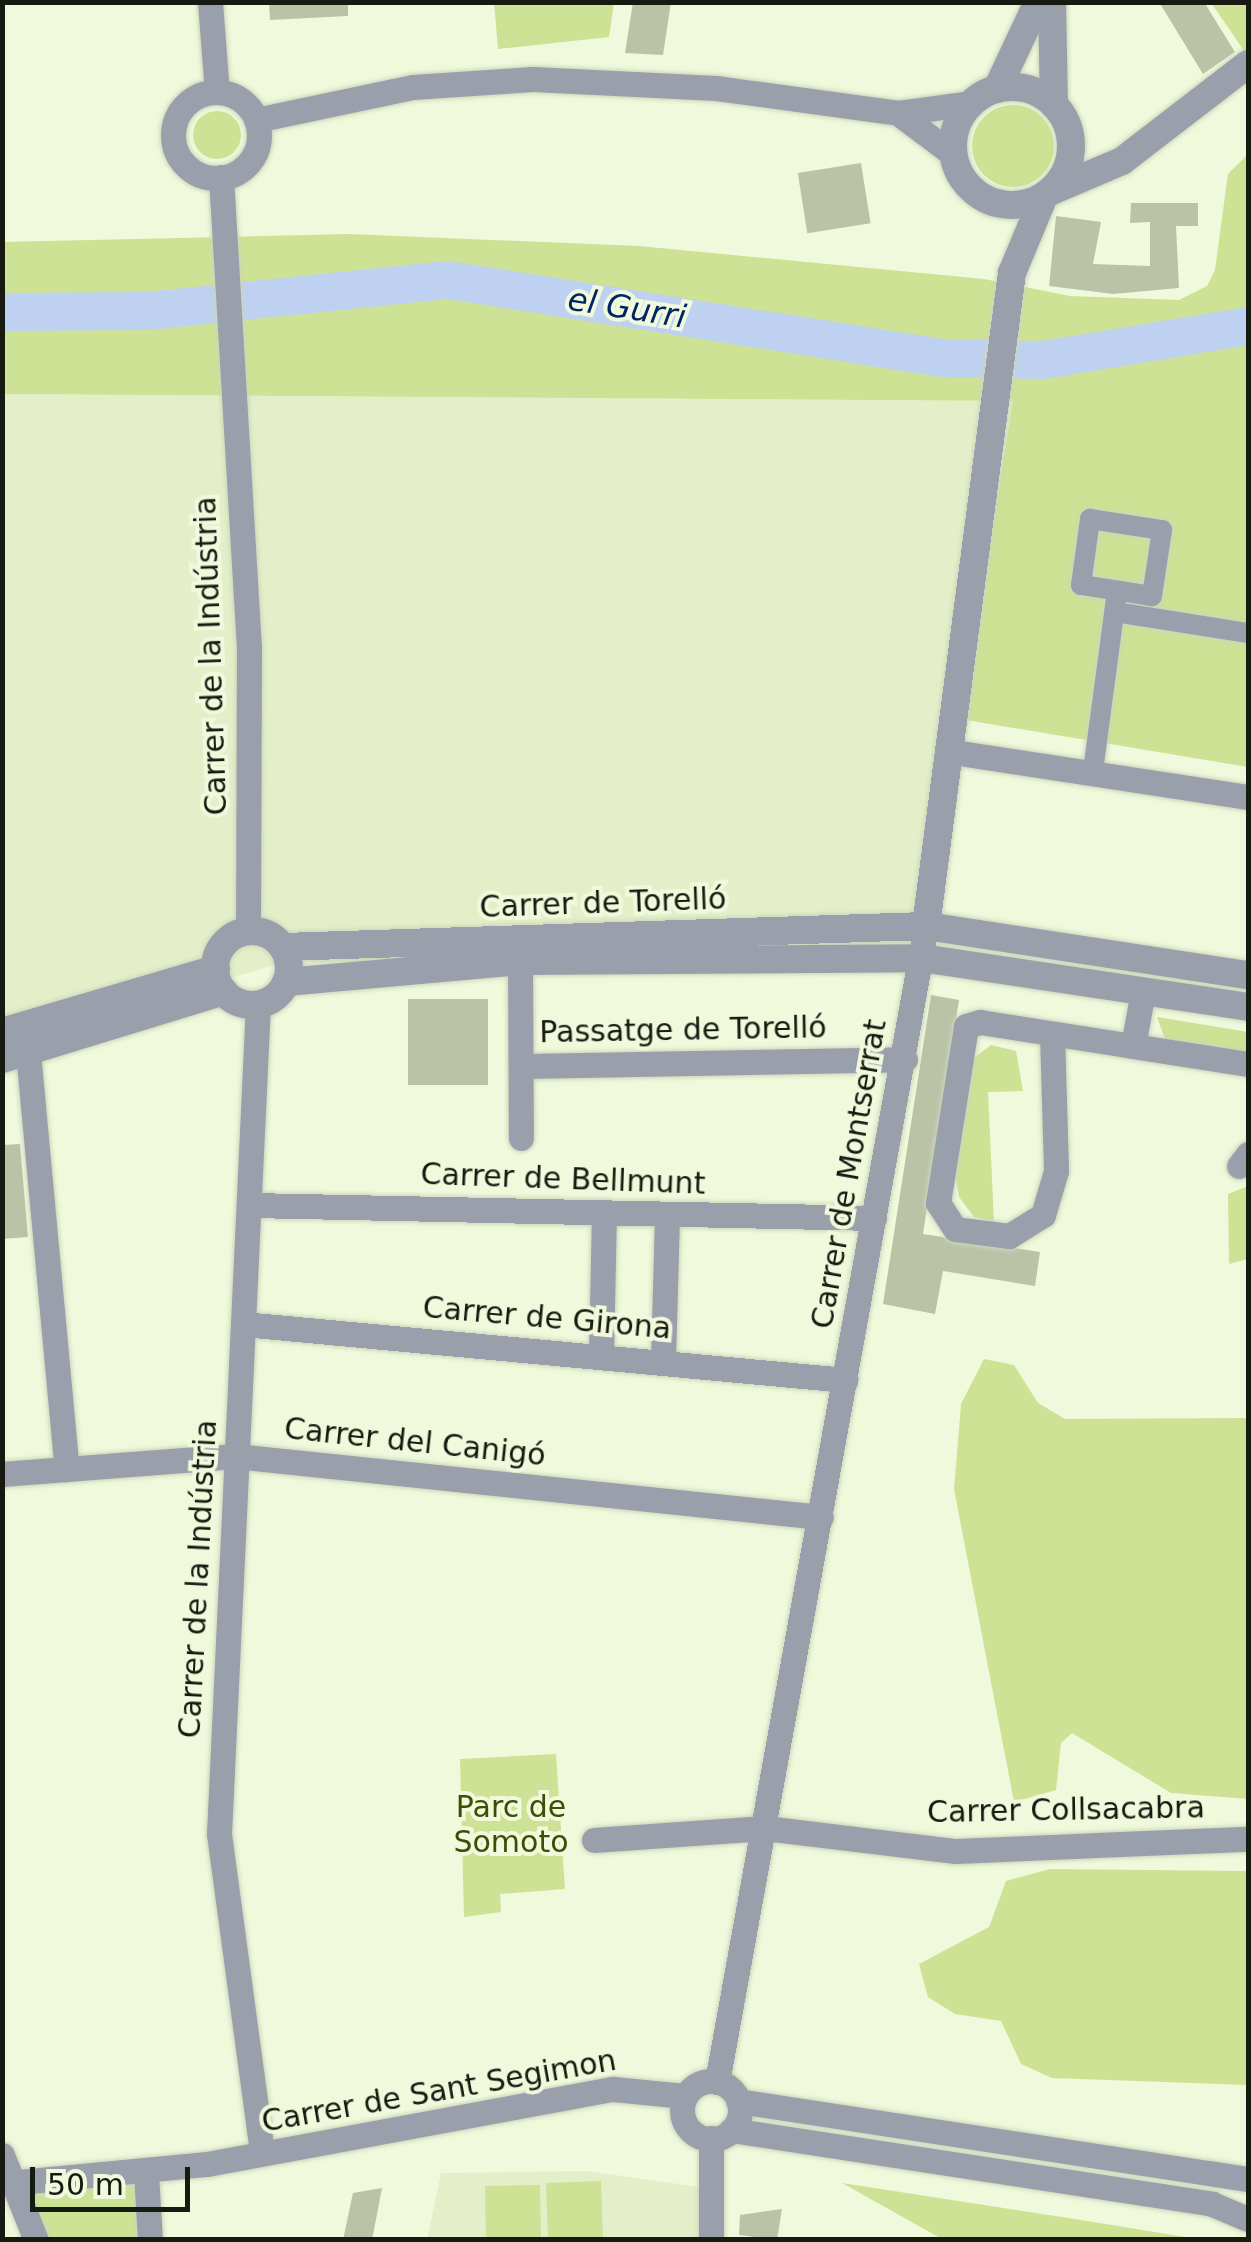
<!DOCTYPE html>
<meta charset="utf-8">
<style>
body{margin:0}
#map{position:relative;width:1251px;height:2242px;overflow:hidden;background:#f1f9dc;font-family:"DejaVu Sans",sans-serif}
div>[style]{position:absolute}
.built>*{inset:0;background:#e4efca}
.green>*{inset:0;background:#cde295;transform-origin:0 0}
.round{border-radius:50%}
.river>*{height:38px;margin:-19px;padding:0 19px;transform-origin:19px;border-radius:19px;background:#bed1f0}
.building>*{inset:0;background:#bbc3a7;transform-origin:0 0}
.roads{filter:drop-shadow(0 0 2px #ced5bb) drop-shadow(0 0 2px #ced5bb)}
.pedestrian>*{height:20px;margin:-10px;padding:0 10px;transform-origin:10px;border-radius:10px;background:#9aa0ab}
.minor>*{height:25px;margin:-12.5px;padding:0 12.5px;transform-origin:12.5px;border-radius:12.5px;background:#9aa0ab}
.minor>.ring{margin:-12.5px;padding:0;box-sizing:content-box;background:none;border:25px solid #9aa0ab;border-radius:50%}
.tertiary>*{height:28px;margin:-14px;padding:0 14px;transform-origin:14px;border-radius:14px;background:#9aa0ab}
.tertiary>.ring{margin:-14px;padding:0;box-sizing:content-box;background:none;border:28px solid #9aa0ab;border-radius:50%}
span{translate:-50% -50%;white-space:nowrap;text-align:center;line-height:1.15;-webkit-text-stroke:8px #f1f9dc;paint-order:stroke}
.street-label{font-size:30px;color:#171a10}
.park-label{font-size:30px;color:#3f4c05}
.water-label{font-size:32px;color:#002465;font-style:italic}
.frame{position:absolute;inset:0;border:5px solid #171a10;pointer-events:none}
.scale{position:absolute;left:30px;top:2167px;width:160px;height:45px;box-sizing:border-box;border:5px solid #171a10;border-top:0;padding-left:12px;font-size:30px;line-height:35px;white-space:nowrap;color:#171a10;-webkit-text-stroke:8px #f1f9dc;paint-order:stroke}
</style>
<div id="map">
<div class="built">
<div style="clip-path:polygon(3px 394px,1014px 401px,923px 945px,282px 963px,3px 1044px)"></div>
<div style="clip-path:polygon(587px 2171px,700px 2187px,699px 2239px,427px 2240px,441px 2173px)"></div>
</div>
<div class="green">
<div style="clip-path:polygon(494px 3px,614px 3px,609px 37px,498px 49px)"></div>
<div style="clip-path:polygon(1211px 3px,1248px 3px,1247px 55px,1216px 10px)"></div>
<div class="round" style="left:972px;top:105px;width:82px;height:82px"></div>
<div class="round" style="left:193px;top:111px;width:48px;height:48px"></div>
<div style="clip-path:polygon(1248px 154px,1248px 767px,960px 719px,1013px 401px,3px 394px,2px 242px,350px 234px,639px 246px,984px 279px,1070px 296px,1179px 300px,1207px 286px,1215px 270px,1228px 174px)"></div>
<div style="clip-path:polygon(1157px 1017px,1248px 1032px,1248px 1054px,1165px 1039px)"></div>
<div style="clip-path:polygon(991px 1045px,1016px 1051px,1023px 1091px,988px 1092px,994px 1222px,974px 1217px,959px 1197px,954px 1168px,971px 1060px)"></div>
<div style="clip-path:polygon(1248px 1186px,1248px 1259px,1229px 1264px,1228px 1194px)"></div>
<div style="clip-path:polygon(984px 1359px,1014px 1365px,1038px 1403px,1065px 1419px,1248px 1418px,1248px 1799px,1171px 1793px,1072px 1733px,1061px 1743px,1056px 1790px,1014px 1802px,954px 1489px,961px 1404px)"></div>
<div style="clip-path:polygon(556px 1754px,565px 1889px,500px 1894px,501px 1912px,464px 1917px,460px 1759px)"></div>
<div style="clip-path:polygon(1050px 1869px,1248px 1871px,1248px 2085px,1052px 2078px,1021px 2064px,1001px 2021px,955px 2014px,928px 1997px,919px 1964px,989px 1927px,1006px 1881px)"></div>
<div style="clip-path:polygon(138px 2177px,139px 2239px,44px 2239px,29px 2187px)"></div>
<div style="left:601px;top:2181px;width:58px;height:55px;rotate:88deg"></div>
<div style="clip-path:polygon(842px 2183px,1075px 2219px,1197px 2239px,942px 2239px)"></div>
<div style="left:540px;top:2185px;width:54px;height:55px;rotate:89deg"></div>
</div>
<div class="river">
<div style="left:2px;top:312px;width:145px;rotate:-0.4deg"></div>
<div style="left:147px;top:311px;width:303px;rotate:-5.9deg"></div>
<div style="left:448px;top:280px;width:500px;rotate:8.97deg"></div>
<div style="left:942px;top:358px;width:101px;rotate:1.1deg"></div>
<div style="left:1043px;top:360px;width:208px;rotate:-9.4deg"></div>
</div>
<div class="building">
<div style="clip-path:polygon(269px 2px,348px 2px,348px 16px,270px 20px)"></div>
<div style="clip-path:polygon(633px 2px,671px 2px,663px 55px,625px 53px)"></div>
<div style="clip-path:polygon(1159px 2px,1204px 2px,1235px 52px,1203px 74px)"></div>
<div style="left:861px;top:163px;width:61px;height:64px;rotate:81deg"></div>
<div style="clip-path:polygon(1131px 203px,1198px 203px,1198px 226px,1176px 226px,1179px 288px,1113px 294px,1049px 286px,1056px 216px,1101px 222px,1093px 264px,1150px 266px,1150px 222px,1130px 223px)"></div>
<div style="clip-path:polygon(931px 995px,959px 1000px,923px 1234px,1040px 1252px,1035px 1286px,943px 1271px,935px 1314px,883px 1304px)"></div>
<div style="left:408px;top:999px;width:80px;height:86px"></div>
<div style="clip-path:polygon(20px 1144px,28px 1237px,2px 1239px,2px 1145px)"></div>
<div style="clip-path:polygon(382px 2188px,372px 2240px,343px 2240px,353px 2193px)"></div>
<div style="clip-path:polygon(782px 2209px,777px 2240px,739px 2235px,740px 2215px)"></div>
</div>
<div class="roads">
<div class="pedestrian">
<div style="left:1090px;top:519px;width:73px;rotate:8.7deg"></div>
<div style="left:1162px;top:530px;width:67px;rotate:98.6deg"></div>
<div style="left:1152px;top:596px;width:72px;rotate:-171.2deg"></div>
<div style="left:1081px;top:585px;width:67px;rotate:-82.2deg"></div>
<div style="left:1115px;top:612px;width:135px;rotate:9deg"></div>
<div style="left:1093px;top:771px;width:182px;rotate:-82.4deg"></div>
</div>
<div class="minor">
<div style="left:210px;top:2px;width:90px;rotate:85.6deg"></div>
<div class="ring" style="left:173px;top:92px;width:61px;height:61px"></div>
<div style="left:898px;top:113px;width:70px;rotate:36.9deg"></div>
<div style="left:256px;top:120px;width:160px;rotate:-11.9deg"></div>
<div style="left:413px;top:87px;width:120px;rotate:-3.8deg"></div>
<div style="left:533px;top:79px;width:183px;rotate:2.8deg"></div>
<div style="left:716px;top:88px;width:184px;rotate:7.8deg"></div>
<div style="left:898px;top:113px;width:75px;rotate:-7.7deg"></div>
<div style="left:221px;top:177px;width:471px;rotate:86.6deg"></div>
<div style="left:249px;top:647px;width:284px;rotate:90.2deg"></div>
<div style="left:953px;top:752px;width:298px;rotate:8.7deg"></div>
<div style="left:520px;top:961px;width:177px;rotate:89.7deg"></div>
<div style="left:258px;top:1004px;width:831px;rotate:92.69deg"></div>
<div style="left:219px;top:1834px;width:322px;rotate:82.3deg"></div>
<div style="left:1052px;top:1034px;width:137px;rotate:88.3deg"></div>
<div style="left:1056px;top:1171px;width:46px;rotate:106.5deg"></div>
<div style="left:1043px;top:1215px;width:40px;rotate:148deg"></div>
<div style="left:1009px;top:1236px;width:54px;rotate:-172.6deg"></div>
<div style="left:955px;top:1229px;width:31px;rotate:-123deg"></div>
<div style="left:938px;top:1203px;width:179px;rotate:-81deg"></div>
<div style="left:966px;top:1026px;width:15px;rotate:-16deg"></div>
<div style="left:980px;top:1022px;width:155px;rotate:8.9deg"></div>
<div style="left:1133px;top:1046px;width:56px;rotate:-79.7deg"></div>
<div style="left:1133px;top:1046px;width:116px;rotate:8.9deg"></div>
<div style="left:28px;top:1052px;width:419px;rotate:84.7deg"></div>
<div style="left:523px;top:1066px;width:382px;rotate:-1deg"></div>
<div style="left:1239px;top:1166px;width:15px;rotate:-53deg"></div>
<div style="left:250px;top:1205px;width:624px;rotate:1.19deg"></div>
<div style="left:243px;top:1324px;width:605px;rotate:5.31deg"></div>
<div style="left:601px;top:1355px;width:142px;rotate:-88.8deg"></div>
<div style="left:663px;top:1360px;width:144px;rotate:-88.4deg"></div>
<div style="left:2px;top:1474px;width:234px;rotate:-4.4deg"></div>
<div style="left:235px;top:1456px;width:589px;rotate:5.94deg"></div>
<div style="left:594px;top:1840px;width:171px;rotate:-4deg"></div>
<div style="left:765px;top:1828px;width:192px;rotate:6.9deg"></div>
<div style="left:956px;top:1851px;width:292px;rotate:-2.4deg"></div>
<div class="ring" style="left:682px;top:2081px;width:33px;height:33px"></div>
<div style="left:717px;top:2082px;width:1175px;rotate:-79.75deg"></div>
<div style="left:738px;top:2101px;width:516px;rotate:8.7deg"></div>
<div style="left:731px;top:2130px;width:487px;rotate:8.7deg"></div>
<div style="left:1212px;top:2204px;width:38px;rotate:23deg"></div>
<div style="left:711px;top:2138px;width:102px;rotate:90deg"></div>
<div style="left:2px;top:2155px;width:92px;rotate:68.2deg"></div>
<div style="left:146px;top:2173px;width:67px;rotate:86.6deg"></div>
<div style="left:19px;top:2182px;width:189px;rotate:-5.5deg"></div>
<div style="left:207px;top:2164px;width:413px;rotate:-10.5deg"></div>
<div style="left:613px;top:2089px;width:72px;rotate:5.6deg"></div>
</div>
<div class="tertiary">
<div style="left:1052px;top:2px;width:103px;rotate:88.9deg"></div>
<div class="ring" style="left:953px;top:87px;width:90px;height:90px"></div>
<div style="left:997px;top:89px;width:96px;rotate:-64.8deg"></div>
<div style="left:1049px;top:192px;width:79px;rotate:-23deg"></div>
<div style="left:1122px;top:161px;width:159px;rotate:-37.6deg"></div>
<div style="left:926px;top:926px;width:659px;rotate:-82.5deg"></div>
<div style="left:1012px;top:273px;width:83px;rotate:-67.4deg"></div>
<div class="ring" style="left:215px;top:931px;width:46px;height:46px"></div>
<div style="left:283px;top:947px;width:643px;rotate:-1.87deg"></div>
<div style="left:926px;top:926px;width:326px;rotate:8.7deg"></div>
<div style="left:286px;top:982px;width:235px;rotate:-5.1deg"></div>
<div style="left:520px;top:961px;width:401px;rotate:-0.4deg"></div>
<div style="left:921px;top:958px;width:331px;rotate:8.5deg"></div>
<div style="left:2px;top:1032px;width:223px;rotate:-16.4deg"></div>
<div style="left:2px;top:1059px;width:232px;rotate:-17deg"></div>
</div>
</div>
<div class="street-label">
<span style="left:211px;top:656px;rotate:-92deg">Carrer de la Indústria</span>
<span style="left:603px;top:903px;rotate:-2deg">Carrer de Torelló</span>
<span style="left:683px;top:1030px;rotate:-1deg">Passatge de Torelló</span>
<span style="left:849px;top:1174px;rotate:-80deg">Carrer de Montserrat</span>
<span style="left:563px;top:1179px;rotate:2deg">Carrer de Bellmunt</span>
<span style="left:547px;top:1318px;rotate:5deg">Carrer de Girona</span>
<span style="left:415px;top:1442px;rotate:6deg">Carrer del Canigó</span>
<span style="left:198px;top:1579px;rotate:-87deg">Carrer de la Indústria</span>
<span style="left:1066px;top:1810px;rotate:-1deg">Carrer Collsacabra</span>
<span style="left:439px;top:2091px;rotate:-10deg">Carrer de Sant Segimon</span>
</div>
<div class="park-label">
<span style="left:511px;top:1824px">Parc de<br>Somoto</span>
</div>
<div class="water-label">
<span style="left:627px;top:308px;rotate:9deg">el Gurri</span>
</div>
<div class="frame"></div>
<div class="scale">50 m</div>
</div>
